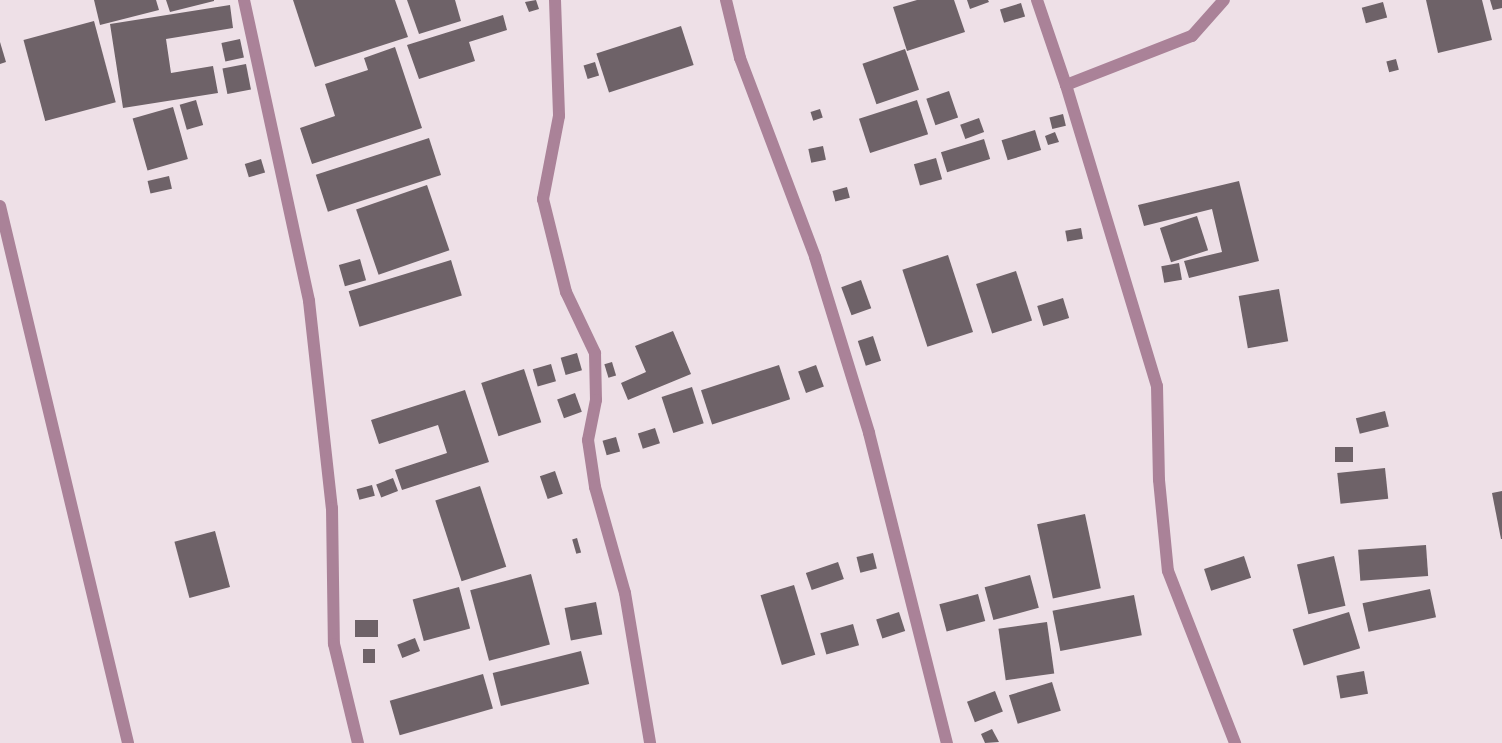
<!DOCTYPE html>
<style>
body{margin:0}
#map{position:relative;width:1502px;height:743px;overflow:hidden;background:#eee0e7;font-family:Montserrat,sans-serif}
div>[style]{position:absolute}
.building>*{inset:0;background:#6e6268;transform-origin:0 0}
.minor>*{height:12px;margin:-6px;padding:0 6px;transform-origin:6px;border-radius:6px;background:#aa8298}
span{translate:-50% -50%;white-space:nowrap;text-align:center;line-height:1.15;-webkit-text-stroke:4px #fff;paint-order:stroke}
</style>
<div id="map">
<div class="building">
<div style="clip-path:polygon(94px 0,156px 0,159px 10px,100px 25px)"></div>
<div style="clip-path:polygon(166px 0,214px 0,214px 1px,170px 12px)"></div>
<div style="clip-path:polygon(293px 0,395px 0,408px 37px,315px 67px)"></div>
<div style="clip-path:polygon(407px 0,455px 0,461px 21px,419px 34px)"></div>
<div style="clip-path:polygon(536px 0,539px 9px,529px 12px,525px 2px)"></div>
<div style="clip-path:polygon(917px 0,954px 0,965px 32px,907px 51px,893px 7px)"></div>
<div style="clip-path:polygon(967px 0,988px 0,989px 2px,970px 9px)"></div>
<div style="clip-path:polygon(1426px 0,1482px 0,1492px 40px,1438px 53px)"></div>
<div style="clip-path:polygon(1490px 0,1502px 0,1502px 8px,1493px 10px)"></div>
<div style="left:1383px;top:2px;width:16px;height:22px;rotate:75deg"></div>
<div style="left:1021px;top:3px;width:14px;height:22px;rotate:73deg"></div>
<div style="clip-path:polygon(230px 5px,233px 28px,166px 39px,171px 73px,213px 66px,218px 93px,123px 108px,110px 24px)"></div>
<div style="clip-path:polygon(503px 15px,507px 30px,469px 42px,475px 61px,419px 79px,407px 45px)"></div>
<div style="left:94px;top:21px;width:84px;height:73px;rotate:75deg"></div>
<div style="left:681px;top:26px;width:41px;height:89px;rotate:72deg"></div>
<div style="left:240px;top:39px;width:19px;height:19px;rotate:78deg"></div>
<div style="clip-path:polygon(0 42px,6px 62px,0 64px)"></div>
<div style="clip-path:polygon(395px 47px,422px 128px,312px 164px,300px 128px,335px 116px,325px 84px,368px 70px,364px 58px)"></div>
<div style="left:905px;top:49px;width:43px;height:45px;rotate:71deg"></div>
<div style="left:1396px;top:59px;width:11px;height:10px;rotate:75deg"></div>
<div style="left:595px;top:62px;width:14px;height:12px;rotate:73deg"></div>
<div style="left:246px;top:64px;width:26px;height:24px;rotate:79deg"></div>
<div style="left:949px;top:91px;width:28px;height:24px;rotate:71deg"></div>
<div style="left:196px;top:100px;width:26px;height:17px;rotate:74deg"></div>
<div style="left:917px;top:100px;width:36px;height:61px;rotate:72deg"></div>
<div style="left:173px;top:107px;width:54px;height:42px;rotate:74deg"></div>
<div style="left:820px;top:109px;width:9px;height:10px;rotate:72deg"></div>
<div style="left:1063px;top:114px;width:12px;height:14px;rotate:76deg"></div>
<div style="left:979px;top:118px;width:15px;height:20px;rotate:70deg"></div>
<div style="left:1035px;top:130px;width:21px;height:35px;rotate:73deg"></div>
<div style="clip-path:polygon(1055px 132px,1059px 142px,1048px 145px,1045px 136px)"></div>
<div style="left:429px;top:138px;width:39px;height:119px;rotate:72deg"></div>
<div style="left:984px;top:139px;width:21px;height:45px;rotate:73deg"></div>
<div style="left:823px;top:146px;width:14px;height:15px;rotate:78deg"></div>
<div style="left:936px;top:158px;width:22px;height:23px;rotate:74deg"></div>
<div style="left:261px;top:159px;width:14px;height:17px;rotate:73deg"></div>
<div style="left:169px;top:176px;width:13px;height:22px;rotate:77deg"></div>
<div style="clip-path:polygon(1239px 181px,1259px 261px,1189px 278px,1184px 261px,1222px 252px,1212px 209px,1144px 226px,1138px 205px)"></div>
<div style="left:427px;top:185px;width:69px;height:75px;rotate:71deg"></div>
<div style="left:847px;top:187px;width:11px;height:15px;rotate:75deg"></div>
<div style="left:1197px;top:216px;width:36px;height:39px;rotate:72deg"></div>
<div style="left:1081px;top:228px;width:11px;height:16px;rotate:80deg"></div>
<div style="left:948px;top:255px;width:81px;height:48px;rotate:72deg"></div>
<div style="left:360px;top:259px;width:22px;height:22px;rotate:74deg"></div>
<div style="left:451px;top:260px;width:37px;height:107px;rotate:73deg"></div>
<div style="left:1179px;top:263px;width:17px;height:18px;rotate:80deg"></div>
<div style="left:1016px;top:271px;width:52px;height:42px;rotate:72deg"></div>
<div style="left:861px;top:280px;width:30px;height:21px;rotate:70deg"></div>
<div style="left:1279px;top:289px;width:53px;height:41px;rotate:80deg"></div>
<div style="left:1063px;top:298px;width:21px;height:27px;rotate:73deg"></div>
<div style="clip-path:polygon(673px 331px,691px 374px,628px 400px,621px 383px,646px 372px,635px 346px)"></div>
<div style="left:873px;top:336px;width:26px;height:16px;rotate:72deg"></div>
<div style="left:577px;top:353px;width:18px;height:17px;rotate:74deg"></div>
<div style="left:612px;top:362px;width:14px;height:8px;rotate:73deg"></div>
<div style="left:551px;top:364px;width:18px;height:19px;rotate:74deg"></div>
<div style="left:779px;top:365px;width:36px;height:82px;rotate:72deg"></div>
<div style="left:816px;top:365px;width:23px;height:19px;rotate:70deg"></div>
<div style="left:524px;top:369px;width:56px;height:45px;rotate:72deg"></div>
<div style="left:692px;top:387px;width:38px;height:32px;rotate:72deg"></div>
<div style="clip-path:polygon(465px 390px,489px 462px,402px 490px,395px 470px,447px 453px,438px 425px,379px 444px,371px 420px)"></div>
<div style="left:575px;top:393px;width:20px;height:19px;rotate:70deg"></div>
<div style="left:1385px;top:411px;width:16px;height:30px;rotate:76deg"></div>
<div style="left:655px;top:428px;width:16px;height:18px;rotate:72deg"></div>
<div style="left:616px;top:437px;width:15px;height:14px;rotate:74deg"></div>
<div style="left:1335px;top:447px;width:18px;height:15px"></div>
<div style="left:1385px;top:468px;width:31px;height:48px;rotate:84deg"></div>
<div style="left:555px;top:471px;width:24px;height:16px;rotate:71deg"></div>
<div style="left:393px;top:478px;width:14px;height:18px;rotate:69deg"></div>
<div style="left:372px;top:485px;width:11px;height:16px;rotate:75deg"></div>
<div style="left:480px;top:486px;width:85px;height:47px;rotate:72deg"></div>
<div style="clip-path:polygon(1502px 491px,1502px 539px,1501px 539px,1492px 493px)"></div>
<div style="left:1085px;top:514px;width:76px;height:49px;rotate:78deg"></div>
<div style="left:215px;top:531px;width:58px;height:42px;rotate:75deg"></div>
<div style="left:577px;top:538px;width:15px;height:5px;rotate:74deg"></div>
<div style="left:1426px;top:545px;width:31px;height:68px;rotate:86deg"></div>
<div style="left:873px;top:553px;width:16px;height:17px;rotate:76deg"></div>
<div style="left:1244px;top:556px;width:23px;height:42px;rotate:72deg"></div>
<div style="left:1334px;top:556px;width:51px;height:38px;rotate:77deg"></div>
<div style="left:838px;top:562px;width:18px;height:34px;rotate:71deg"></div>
<div style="left:531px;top:574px;width:73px;height:63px;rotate:75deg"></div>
<div style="left:1030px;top:575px;width:34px;height:47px;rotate:75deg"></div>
<div style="left:794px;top:585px;width:73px;height:35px;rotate:73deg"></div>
<div style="left:459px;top:587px;width:43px;height:48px;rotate:75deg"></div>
<div style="left:1430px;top:589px;width:29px;height:69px;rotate:78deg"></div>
<div style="left:978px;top:594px;width:28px;height:40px;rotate:75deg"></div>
<div style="left:1134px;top:595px;width:41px;height:83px;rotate:79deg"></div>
<div style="left:596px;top:602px;width:33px;height:32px;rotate:79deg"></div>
<div style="left:899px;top:612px;width:20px;height:24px;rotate:72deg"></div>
<div style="left:1349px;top:612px;width:38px;height:59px;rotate:73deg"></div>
<div style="left:355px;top:620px;width:23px;height:17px"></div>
<div style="left:1047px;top:622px;width:52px;height:49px;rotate:82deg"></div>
<div style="left:853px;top:624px;width:22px;height:34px;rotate:74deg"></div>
<div style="left:415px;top:638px;width:14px;height:19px;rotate:69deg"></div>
<div style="left:363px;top:649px;width:12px;height:14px"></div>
<div style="left:581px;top:651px;width:34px;height:91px;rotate:76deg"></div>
<div style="left:1364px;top:671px;width:23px;height:28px;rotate:80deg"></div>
<div style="left:483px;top:674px;width:36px;height:97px;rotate:74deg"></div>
<div style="left:1052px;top:682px;width:30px;height:45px;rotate:73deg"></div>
<div style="left:995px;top:691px;width:22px;height:30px;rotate:69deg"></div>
<div style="clip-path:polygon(992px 729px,999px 742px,985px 743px,981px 734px)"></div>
</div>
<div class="minor">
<div style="left:244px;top:0;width:308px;rotate:77.8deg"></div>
<div style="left:309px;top:301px;width:208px;rotate:83.7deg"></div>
<div style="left:332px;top:508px;width:136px;rotate:89.2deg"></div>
<div style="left:334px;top:644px;width:102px;rotate:76.4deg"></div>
<div style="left:555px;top:0;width:116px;rotate:88deg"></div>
<div style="left:559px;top:116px;width:85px;rotate:100.9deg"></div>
<div style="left:543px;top:199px;width:96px;rotate:76.1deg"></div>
<div style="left:566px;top:292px;width:68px;rotate:64.6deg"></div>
<div style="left:595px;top:353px;width:47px;rotate:88.8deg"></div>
<div style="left:596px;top:400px;width:41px;rotate:101.3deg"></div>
<div style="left:588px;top:440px;width:48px;rotate:81.5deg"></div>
<div style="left:595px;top:487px;width:110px;rotate:74.2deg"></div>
<div style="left:625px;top:593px;width:152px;rotate:80.5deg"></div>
<div style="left:726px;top:0;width:60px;rotate:76.4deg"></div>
<div style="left:740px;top:58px;width:213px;rotate:69.3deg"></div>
<div style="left:815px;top:257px;width:184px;rotate:72.9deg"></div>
<div style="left:869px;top:433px;width:320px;rotate:75.9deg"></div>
<div style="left:1037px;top:0;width:90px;rotate:71.2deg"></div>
<div style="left:1066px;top:85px;width:314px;rotate:73.2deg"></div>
<div style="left:1157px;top:386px;width:94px;rotate:88.8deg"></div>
<div style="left:1159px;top:480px;width:91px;rotate:84.4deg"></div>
<div style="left:1168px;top:571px;width:185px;rotate:68.7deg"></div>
<div style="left:1066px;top:85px;width:135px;rotate:-21.3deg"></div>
<div style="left:1192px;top:36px;width:48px;rotate:-48.4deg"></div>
<div style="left:0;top:206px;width:552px;rotate:76.59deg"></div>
</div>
</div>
